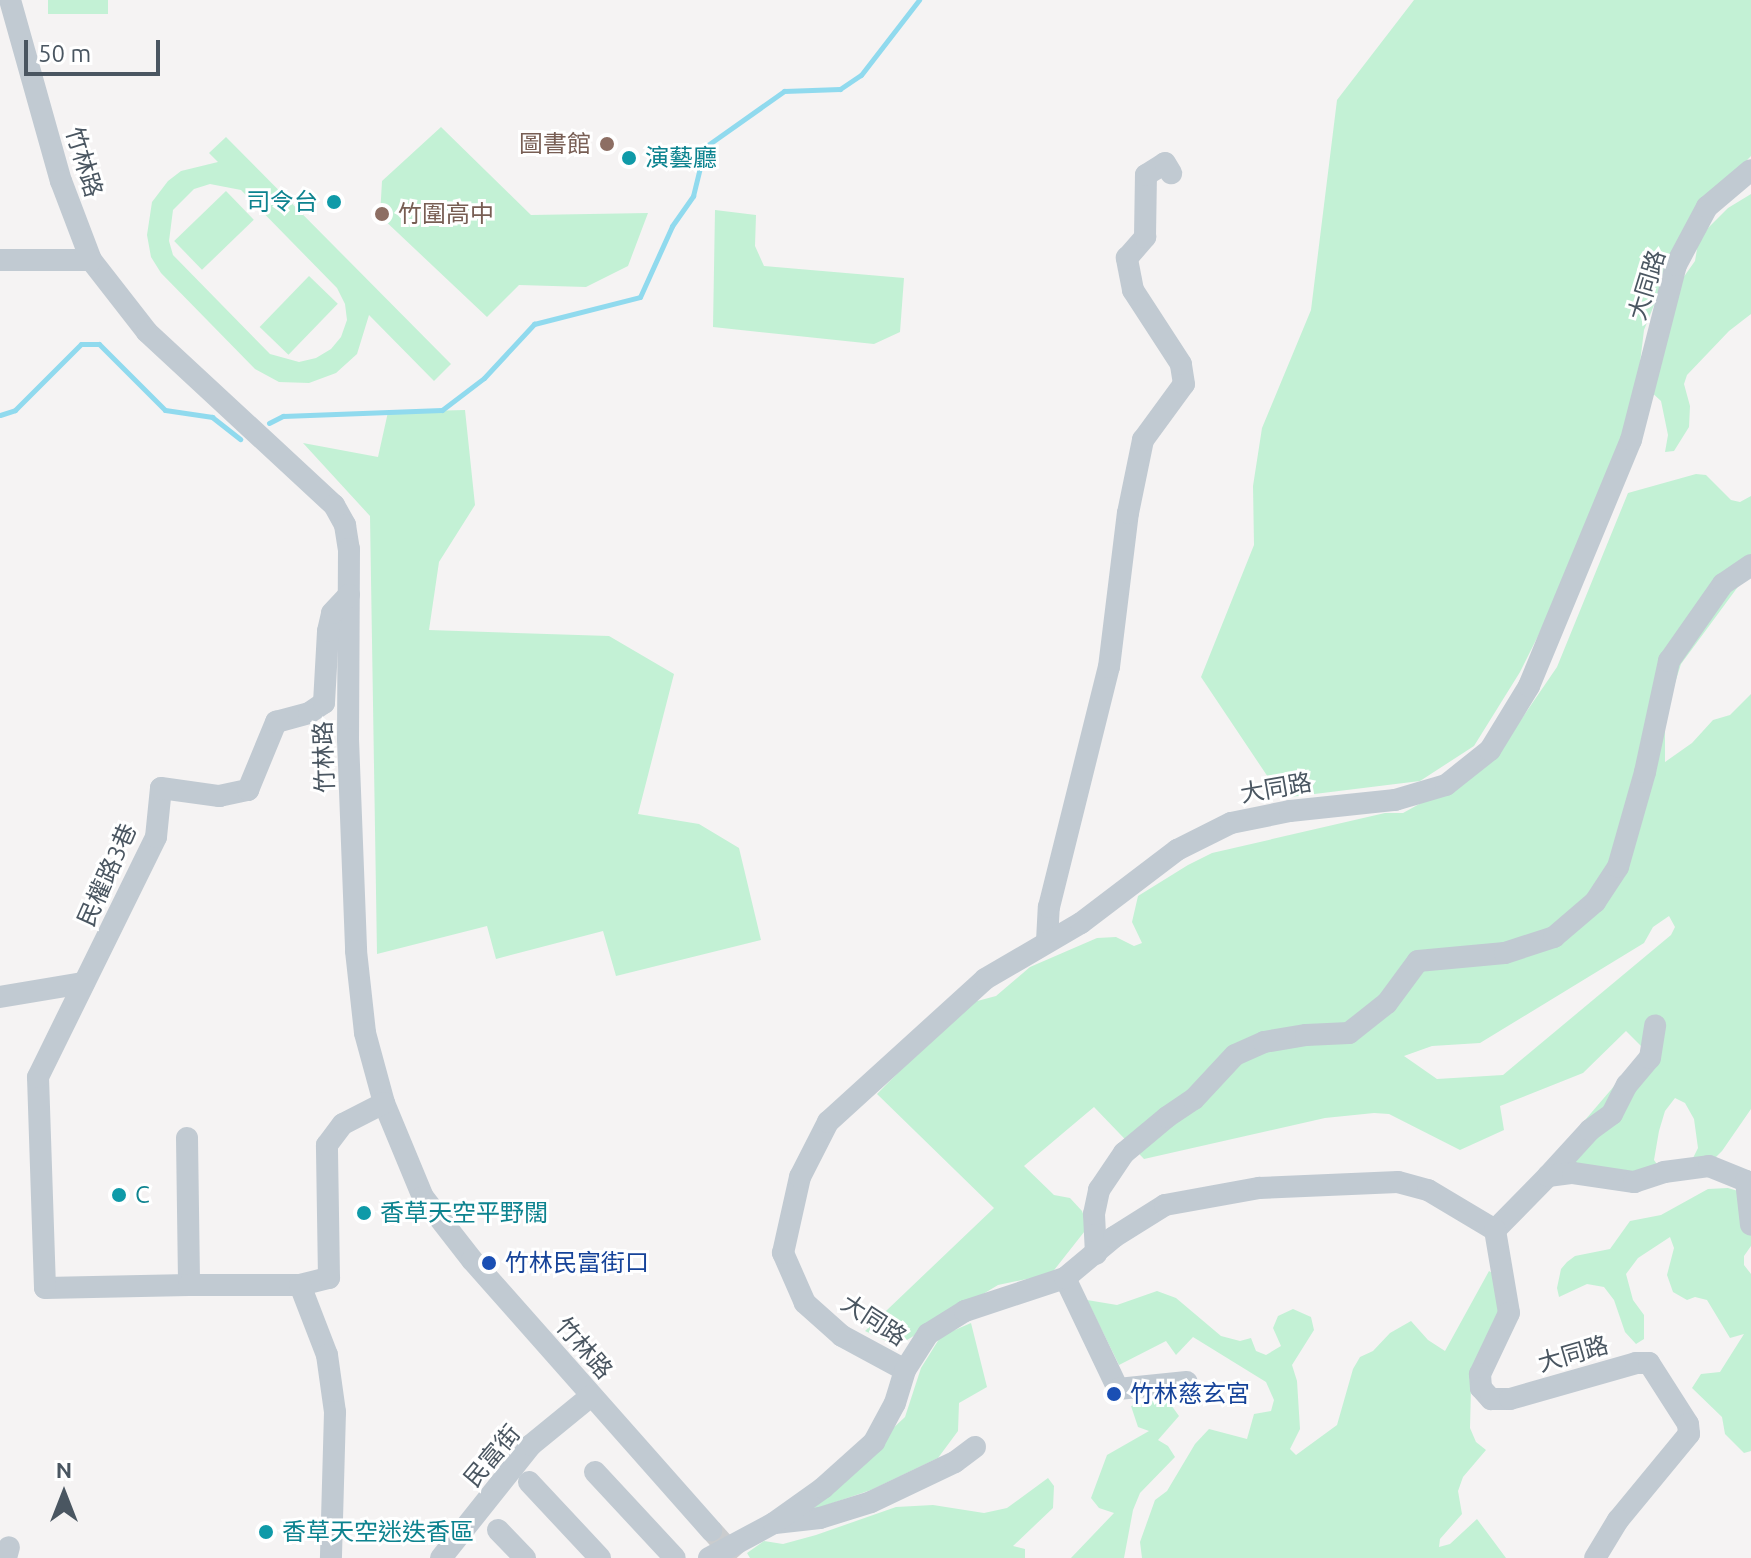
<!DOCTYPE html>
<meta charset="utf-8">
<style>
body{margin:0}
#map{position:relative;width:1751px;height:1558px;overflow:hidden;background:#f5f3f3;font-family:Ubuntu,"Noto Sans TC",sans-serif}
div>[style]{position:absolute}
.green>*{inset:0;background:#c3f1d5;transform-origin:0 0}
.stream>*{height:5px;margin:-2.5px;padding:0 2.5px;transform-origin:2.5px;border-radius:2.5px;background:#90daee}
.minor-tunnel>*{height:22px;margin-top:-11px;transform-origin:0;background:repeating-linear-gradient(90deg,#caccce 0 22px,transparent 0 33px)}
.minor>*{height:22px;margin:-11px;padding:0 11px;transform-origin:11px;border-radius:11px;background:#c1cad2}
.dots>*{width:22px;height:22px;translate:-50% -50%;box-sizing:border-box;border:4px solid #fff;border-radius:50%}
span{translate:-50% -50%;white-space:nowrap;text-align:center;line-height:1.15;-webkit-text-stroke:6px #fff;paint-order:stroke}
.education-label{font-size:24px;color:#785e54}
.right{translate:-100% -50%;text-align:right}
.left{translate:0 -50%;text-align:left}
.culture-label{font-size:24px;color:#0d838f}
.street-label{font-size:24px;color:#4a5661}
.transit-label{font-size:24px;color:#164399}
.north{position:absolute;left:24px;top:1454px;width:80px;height:80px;-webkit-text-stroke:6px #fff;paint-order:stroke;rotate:0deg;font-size:22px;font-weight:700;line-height:32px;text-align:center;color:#4a5661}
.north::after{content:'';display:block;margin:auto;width:28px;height:36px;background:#4a5661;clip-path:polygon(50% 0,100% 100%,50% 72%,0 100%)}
.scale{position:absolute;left:24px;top:40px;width:136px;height:36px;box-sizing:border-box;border:4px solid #4a5661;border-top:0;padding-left:10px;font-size:24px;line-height:28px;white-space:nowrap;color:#4a5661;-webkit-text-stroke:6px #fff;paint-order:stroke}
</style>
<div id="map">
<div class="green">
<div style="left:48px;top:0;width:60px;height:14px"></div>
<div style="clip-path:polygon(1414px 0,1751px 0,1751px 156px,1688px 221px,1644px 330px,1629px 454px,1520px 672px,1474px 746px,1420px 781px,1282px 798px,1201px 677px,1254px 545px,1253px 486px,1262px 428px,1311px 310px,1337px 100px)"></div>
<div style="clip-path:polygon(441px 127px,531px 215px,648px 213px,628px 266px,586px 287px,519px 285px,487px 317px,380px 216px,382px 181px)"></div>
<div style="clip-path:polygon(evenodd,226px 137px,451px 364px,434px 381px,369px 315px,357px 354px,336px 373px,309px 383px,279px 382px,255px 369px,161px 273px,151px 257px,147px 235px,152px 202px,168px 181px,181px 171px,218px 162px,209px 153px,226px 137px,210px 184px,241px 190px,337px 288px,345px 304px,347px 320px,341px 337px,331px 349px,316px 358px,299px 362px,270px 354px,173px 255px,169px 241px,173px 210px,194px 189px,210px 184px)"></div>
<div style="left:226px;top:191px;width:40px;height:72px;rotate:46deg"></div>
<div style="clip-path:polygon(1751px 194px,1751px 314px,1729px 331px,1687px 375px,1684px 384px,1690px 406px,1689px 427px,1674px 451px,1665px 452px,1668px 435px,1661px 401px,1648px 389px,1678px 285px,1695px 261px,1698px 243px,1708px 228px,1728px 208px)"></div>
<div style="clip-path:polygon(715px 210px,756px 215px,755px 246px,764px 266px,904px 278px,900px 332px,874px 344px,713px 327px)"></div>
<div style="left:309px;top:276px;width:40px;height:71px;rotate:44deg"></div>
<div style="clip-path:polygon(465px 410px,475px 505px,439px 562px,429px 630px,609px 636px,674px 674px,638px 814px,699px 824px,739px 848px,761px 940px,616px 976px,603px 931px,496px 959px,487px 926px,377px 954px,370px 516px,303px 443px,378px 457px,388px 412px)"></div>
<div style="clip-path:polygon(evenodd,1696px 474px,1706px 475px,1731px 500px,1740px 502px,1751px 496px,1751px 569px,1681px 664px,1665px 714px,1665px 762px,1692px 743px,1713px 720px,1730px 715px,1751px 694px,1751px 1109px,1722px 1151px,1705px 1168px,1690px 1164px,1698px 1148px,1694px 1119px,1685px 1103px,1675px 1098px,1665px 1111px,1659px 1131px,1654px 1160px,1659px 1167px,1621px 1175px,1532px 1182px,1645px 1050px,1626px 1031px,1583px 1073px,1500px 1106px,1504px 1130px,1460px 1150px,1389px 1114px,1374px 1113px,1325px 1118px,1144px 1159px,1094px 1107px,1024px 1166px,1054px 1195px,1070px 1198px,1082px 1211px,1088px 1227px,1051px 1274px,998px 1285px,897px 1346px,865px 1331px,994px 1208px,877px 1094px,966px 1004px,996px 996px,1030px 967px,1097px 938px,1116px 937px,1134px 946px,1142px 943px,1132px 922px,1138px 896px,1188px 865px,1212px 853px,1385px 813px,1403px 813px,1472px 775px,1505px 743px,1557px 667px,1628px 493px,1696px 474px,1669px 916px,1675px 927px,1671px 935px,1503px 1075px,1437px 1079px,1404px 1056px,1432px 1046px,1480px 1043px,1644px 943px,1653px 927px,1669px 916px)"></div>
<div style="clip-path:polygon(1728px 1188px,1738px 1191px,1751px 1201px,1751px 1246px,1744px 1256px,1744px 1265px,1751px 1274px,1751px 1451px,1744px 1453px,1725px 1434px,1722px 1417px,1692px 1388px,1701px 1374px,1720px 1372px,1744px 1334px,1730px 1338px,1707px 1300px,1695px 1297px,1687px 1300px,1673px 1292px,1667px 1275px,1674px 1248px,1670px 1237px,1638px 1258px,1626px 1274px,1633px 1300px,1644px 1315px,1644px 1339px,1636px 1344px,1625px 1332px,1614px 1300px,1604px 1287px,1587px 1284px,1559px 1297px,1557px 1288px,1561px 1269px,1567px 1262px,1575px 1256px,1610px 1249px,1630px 1221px,1661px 1215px,1708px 1189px)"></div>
<div style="clip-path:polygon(1489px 1271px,1497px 1276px,1502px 1316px,1471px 1388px,1470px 1428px,1476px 1442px,1486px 1450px,1463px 1477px,1458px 1491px,1462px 1514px,1440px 1539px,1439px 1547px,1450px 1544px,1477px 1519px,1506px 1558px,1142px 1558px,1140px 1542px,1155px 1500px,1167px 1491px,1195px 1444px,1209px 1429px,1247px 1439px,1254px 1414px,1271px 1411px,1274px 1400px,1266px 1382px,1193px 1337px,1176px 1355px,1166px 1341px,1119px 1365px,1087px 1300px,1117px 1305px,1157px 1291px,1176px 1298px,1221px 1336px,1240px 1341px,1251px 1338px,1256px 1351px,1266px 1355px,1281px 1346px,1273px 1328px,1278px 1316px,1293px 1309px,1311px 1317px,1314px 1330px,1292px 1365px,1297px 1381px,1300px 1429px,1290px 1449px,1296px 1455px,1337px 1425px,1353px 1369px,1360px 1357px,1373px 1351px,1390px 1333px,1411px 1321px,1428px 1340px,1445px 1351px)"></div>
<div style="clip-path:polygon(971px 1323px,987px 1387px,959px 1403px,958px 1431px,938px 1458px,871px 1490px,803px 1513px,905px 1417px,921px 1368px,941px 1336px)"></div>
<div style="clip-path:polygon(1166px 1398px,1179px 1416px,1158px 1440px,1168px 1446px,1175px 1457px,1140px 1493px,1133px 1510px,1124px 1558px,1071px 1558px,1114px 1513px,1099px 1508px,1091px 1498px,1107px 1455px,1149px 1431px,1138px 1427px,1131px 1406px)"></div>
<div style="clip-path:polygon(1048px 1478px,1054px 1486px,1053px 1508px,1013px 1546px,1025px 1549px,1025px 1558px,750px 1558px,747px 1553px,764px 1541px,783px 1544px,816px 1535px,896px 1507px,933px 1505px,984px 1513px,1007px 1508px)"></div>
</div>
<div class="stream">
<div style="left:0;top:415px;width:16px;rotate:-18deg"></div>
<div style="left:15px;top:410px;width:93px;rotate:-45deg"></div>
<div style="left:81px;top:344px;width:18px"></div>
<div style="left:99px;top:344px;width:93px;rotate:45deg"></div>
<div style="left:165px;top:410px;width:48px;rotate:8.5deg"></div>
<div style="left:212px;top:417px;width:36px;rotate:38deg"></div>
<div style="left:269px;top:423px;width:16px;rotate:-27deg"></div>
<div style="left:283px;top:416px;width:159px;rotate:-2.2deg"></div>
<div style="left:442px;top:410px;width:53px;rotate:-37.3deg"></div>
<div style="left:484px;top:378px;width:74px;rotate:-47.2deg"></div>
<div style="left:534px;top:324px;width:109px;rotate:-14.3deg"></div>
<div style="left:640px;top:297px;width:78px;rotate:-65.7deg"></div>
<div style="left:672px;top:226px;width:37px;rotate:-55deg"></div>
<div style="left:693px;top:196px;width:50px;rotate:-76.2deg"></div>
<div style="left:705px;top:147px;width:97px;rotate:-35.3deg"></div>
<div style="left:784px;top:91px;width:56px;rotate:-2deg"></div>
<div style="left:840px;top:89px;width:25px;rotate:-34deg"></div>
<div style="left:861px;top:75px;width:95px;rotate:-52.3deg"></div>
</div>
<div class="minor-tunnel">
<div style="left:711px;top:1530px;width:38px;rotate:48deg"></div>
</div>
<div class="minor">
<div style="left:10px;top:0;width:188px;rotate:74.3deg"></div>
<div style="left:61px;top:181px;width:85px;rotate:69.2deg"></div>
<div style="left:91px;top:260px;width:91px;rotate:52.1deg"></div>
<div style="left:147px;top:332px;width:255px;rotate:42.8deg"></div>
<div style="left:334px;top:505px;width:23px;rotate:61deg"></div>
<div style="left:345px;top:525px;width:24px;rotate:81deg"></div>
<div style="left:349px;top:549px;width:190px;rotate:90.3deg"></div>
<div style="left:348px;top:739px;width:212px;rotate:87.8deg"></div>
<div style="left:356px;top:951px;width:82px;rotate:83.7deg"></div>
<div style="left:365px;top:1033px;width:73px;rotate:74.8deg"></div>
<div style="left:384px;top:1103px;width:102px;rotate:67.5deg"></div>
<div style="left:423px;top:1197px;width:80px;rotate:52.1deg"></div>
<div style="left:472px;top:1260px;width:361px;rotate:48.5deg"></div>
<div style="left:0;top:260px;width:91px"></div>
<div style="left:1047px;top:941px;width:34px;rotate:-87deg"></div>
<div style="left:1049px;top:907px;width:247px;rotate:-76deg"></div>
<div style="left:1109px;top:667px;width:155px;rotate:-83deg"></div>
<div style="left:1128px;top:513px;width:75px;rotate:-78.4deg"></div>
<div style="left:1143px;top:440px;width:69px;rotate:-53.8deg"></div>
<div style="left:1184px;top:384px;width:20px;rotate:-99deg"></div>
<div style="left:1181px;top:364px;width:88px;rotate:-123deg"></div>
<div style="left:1133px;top:290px;width:33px;rotate:-101deg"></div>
<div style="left:1127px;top:258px;width:28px;rotate:-49deg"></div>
<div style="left:1145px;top:237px;width:62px;rotate:-89.1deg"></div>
<div style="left:1146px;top:175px;width:22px;rotate:-32deg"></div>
<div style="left:1165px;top:163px;width:12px;rotate:59deg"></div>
<div style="left:0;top:997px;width:85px;rotate:-9.5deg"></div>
<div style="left:187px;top:1138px;width:147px;rotate:89.2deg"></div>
<div style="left:189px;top:1285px;width:144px;rotate:178.8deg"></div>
<div style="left:45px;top:1288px;width:211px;rotate:-91.9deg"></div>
<div style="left:38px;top:1077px;width:267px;rotate:-63.8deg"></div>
<div style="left:156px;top:837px;width:49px;rotate:-84.2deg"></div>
<div style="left:161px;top:788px;width:59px;rotate:7.9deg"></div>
<div style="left:219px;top:796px;width:30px;rotate:-12deg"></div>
<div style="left:248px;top:790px;width:74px;rotate:-67.6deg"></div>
<div style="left:276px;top:722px;width:34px;rotate:-15deg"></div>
<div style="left:309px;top:713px;width:18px;rotate:-34deg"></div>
<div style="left:324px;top:703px;width:72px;rotate:-86.8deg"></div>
<div style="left:328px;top:631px;width:18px;rotate:-77deg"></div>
<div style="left:332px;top:613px;width:25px;rotate:-47deg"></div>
<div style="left:1548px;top:1176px;width:62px;rotate:-47.6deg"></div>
<div style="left:1590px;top:1130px;width:27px;rotate:-36deg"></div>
<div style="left:1612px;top:1114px;width:33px;rotate:-63deg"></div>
<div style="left:1627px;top:1085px;width:35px;rotate:-50deg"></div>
<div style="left:1650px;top:1058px;width:33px;rotate:-81deg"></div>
<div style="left:1495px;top:1230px;width:76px;rotate:-45.5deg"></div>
<div style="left:1548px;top:1176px;width:25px;rotate:-7deg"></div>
<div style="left:1573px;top:1173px;width:62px;rotate:8.4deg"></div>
<div style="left:1634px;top:1182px;width:32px;rotate:-18deg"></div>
<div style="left:1664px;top:1172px;width:45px;rotate:-7.6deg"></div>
<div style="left:1709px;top:1166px;width:40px;rotate:22deg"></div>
<div style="left:1746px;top:1181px;width:44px;rotate:83.5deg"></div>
<div style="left:1096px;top:1254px;width:40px;rotate:-92.9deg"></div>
<div style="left:1094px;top:1214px;width:25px;rotate:-78deg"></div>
<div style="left:1099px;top:1190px;width:45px;rotate:-56deg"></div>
<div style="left:1124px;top:1153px;width:56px;rotate:-39.9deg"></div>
<div style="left:1167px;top:1117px;width:32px;rotate:-34deg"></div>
<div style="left:1194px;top:1099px;width:60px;rotate:-47deg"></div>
<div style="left:1235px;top:1055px;width:32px;rotate:-24deg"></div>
<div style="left:1264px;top:1042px;width:43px;rotate:-9.5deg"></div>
<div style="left:1306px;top:1035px;width:43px;rotate:-2.7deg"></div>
<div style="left:1349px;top:1033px;width:48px;rotate:-38.3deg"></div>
<div style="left:1387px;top:1003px;width:52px;rotate:-53.6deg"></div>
<div style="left:1418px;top:961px;width:87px;rotate:-5.3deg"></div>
<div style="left:1505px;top:953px;width:52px;rotate:-18.1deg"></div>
<div style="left:1554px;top:937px;width:54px;rotate:-40.5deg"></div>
<div style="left:1595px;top:902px;width:42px;rotate:-56.7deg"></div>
<div style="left:1618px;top:867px;width:99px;rotate:-74.1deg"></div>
<div style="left:1645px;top:772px;width:114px;rotate:-77.8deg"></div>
<div style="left:1669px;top:661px;width:94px;rotate:-55deg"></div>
<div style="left:1723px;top:584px;width:34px;rotate:-34deg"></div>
<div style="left:1065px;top:1278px;width:123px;rotate:64.5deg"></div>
<div style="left:1118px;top:1389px;width:69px;rotate:-5.8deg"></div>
<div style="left:189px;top:1285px;width:111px"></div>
<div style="left:300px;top:1285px;width:30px;rotate:-14deg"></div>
<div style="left:329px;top:1278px;width:133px;rotate:-90.9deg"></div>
<div style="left:327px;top:1145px;width:26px;rotate:-53deg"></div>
<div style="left:343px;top:1124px;width:46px;rotate:-27.1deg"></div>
<div style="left:300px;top:1285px;width:75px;rotate:68.9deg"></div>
<div style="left:327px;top:1355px;width:58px;rotate:82deg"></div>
<div style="left:335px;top:1412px;width:146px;rotate:91.6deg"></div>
<div style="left:905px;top:1370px;width:72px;rotate:-151.6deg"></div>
<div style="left:842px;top:1336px;width:50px;rotate:-138.3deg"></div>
<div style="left:805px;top:1303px;width:55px;rotate:-113.7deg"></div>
<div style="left:783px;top:1253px;width:78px;rotate:-77.4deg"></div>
<div style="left:800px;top:1177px;width:62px;rotate:-63deg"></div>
<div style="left:828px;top:1122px;width:212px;rotate:-42.3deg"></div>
<div style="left:985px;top:979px;width:111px;rotate:-30.3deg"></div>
<div style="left:1081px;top:923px;width:121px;rotate:-37.2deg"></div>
<div style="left:1177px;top:850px;width:60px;rotate:-26.6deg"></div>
<div style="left:1231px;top:823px;width:60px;rotate:-11.5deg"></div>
<div style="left:1290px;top:811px;width:106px;rotate:-6deg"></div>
<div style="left:1395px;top:800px;width:53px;rotate:-16.4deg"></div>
<div style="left:1446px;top:785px;width:56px;rotate:-38.5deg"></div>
<div style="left:1490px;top:750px;width:75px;rotate:-58.6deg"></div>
<div style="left:1529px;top:686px;width:266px;rotate:-67.5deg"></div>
<div style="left:1631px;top:440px;width:181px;rotate:-75.6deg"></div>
<div style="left:1676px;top:265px;width:66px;rotate:-61.9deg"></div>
<div style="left:1707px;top:207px;width:57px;rotate:-40.1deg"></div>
<div style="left:595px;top:1472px;width:117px;rotate:47.1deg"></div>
<div style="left:529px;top:1482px;width:104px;rotate:46.9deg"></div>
<div style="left:775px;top:1523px;width:45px;rotate:-6.3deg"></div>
<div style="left:820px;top:1518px;width:53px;rotate:-17.4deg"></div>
<div style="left:871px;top:1502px;width:93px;rotate:-25.5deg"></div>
<div style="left:955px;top:1462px;width:25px;rotate:-37deg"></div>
<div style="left:498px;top:1530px;width:39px;rotate:46deg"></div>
<div style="left:6px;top:1558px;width:11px;rotate:-75deg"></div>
<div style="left:441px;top:1558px;width:144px;rotate:-51.5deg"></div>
<div style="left:531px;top:1445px;width:77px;rotate:-39.2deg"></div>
<div style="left:709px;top:1558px;width:74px;rotate:-28.3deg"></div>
<div style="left:774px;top:1523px;width:60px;rotate:-35.5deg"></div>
<div style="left:823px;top:1488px;width:69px;rotate:-42deg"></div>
<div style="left:874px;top:1442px;width:44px;rotate:-61.7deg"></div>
<div style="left:895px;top:1403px;width:34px;rotate:-73deg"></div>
<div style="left:905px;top:1370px;width:43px;rotate:-57.4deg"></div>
<div style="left:928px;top:1334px;width:44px;rotate:-31.9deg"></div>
<div style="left:965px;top:1311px;width:105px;rotate:-18.3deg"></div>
<div style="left:1065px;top:1278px;width:64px;rotate:-39.9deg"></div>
<div style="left:1114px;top:1237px;width:60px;rotate:-32.1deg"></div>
<div style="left:1165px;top:1205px;width:96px;rotate:-10.3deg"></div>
<div style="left:1259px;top:1188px;width:139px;rotate:-2.5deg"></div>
<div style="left:1398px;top:1182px;width:31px;rotate:15deg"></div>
<div style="left:1428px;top:1190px;width:78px;rotate:30.8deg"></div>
<div style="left:1495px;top:1230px;width:84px;rotate:80.4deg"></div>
<div style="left:1509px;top:1313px;width:68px;rotate:115.4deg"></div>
<div style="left:1480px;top:1374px;width:14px;rotate:86deg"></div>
<div style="left:1481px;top:1388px;width:15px;rotate:48deg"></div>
<div style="left:1491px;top:1399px;width:19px"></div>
<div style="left:1510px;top:1399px;width:131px;rotate:-15.9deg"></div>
<div style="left:1636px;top:1363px;width:13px"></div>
<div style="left:1649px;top:1363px;width:72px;rotate:57.4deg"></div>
<div style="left:1688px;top:1424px;width:10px;rotate:84deg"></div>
<div style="left:1689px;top:1434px;width:112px;rotate:129.5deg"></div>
<div style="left:1618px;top:1520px;width:44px;rotate:121.2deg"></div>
</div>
<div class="dots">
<div style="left:607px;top:144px;background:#8d6e63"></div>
<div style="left:629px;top:158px;background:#0f9aa8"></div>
<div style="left:334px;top:202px;background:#0f9aa8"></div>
<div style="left:382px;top:214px;background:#8d6e63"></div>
<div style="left:119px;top:1195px;background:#0f9aa8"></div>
<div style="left:364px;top:1213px;background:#0f9aa8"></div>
<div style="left:489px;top:1263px;background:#1a4fb4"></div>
<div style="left:1114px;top:1394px;background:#1a4fb4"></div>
<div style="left:266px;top:1532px;background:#0f9aa8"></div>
</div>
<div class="education-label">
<span class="right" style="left:591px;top:144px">圖書館</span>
<span class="left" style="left:398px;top:214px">竹圍高中</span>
</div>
<div class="culture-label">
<span class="left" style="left:645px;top:158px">演藝廳</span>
<span class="right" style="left:318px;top:202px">司令台</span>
<span class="left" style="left:135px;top:1195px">C</span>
<span class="left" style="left:380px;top:1213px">香草天空平野闊</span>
<span class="left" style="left:282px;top:1532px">香草天空迷迭香區</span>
</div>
<div class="street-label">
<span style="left:84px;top:162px;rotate:73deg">竹林路</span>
<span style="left:1647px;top:285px;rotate:-73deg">大同路</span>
<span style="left:324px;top:757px;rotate:-92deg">竹林路</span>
<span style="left:1276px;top:788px;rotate:-10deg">大同路</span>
<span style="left:107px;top:875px;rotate:-66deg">民權路3巷</span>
<span style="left:874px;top:1320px;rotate:33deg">大同路</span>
<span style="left:584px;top:1348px;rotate:49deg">竹林路</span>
<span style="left:1573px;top:1354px;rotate:-16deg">大同路</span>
<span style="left:492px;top:1456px;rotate:-50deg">民富街</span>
</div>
<div class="transit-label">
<span class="left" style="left:505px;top:1263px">竹林民富街口</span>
<span class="left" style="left:1130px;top:1394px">竹林慈玄宮</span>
</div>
<div class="north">N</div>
<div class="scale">50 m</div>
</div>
